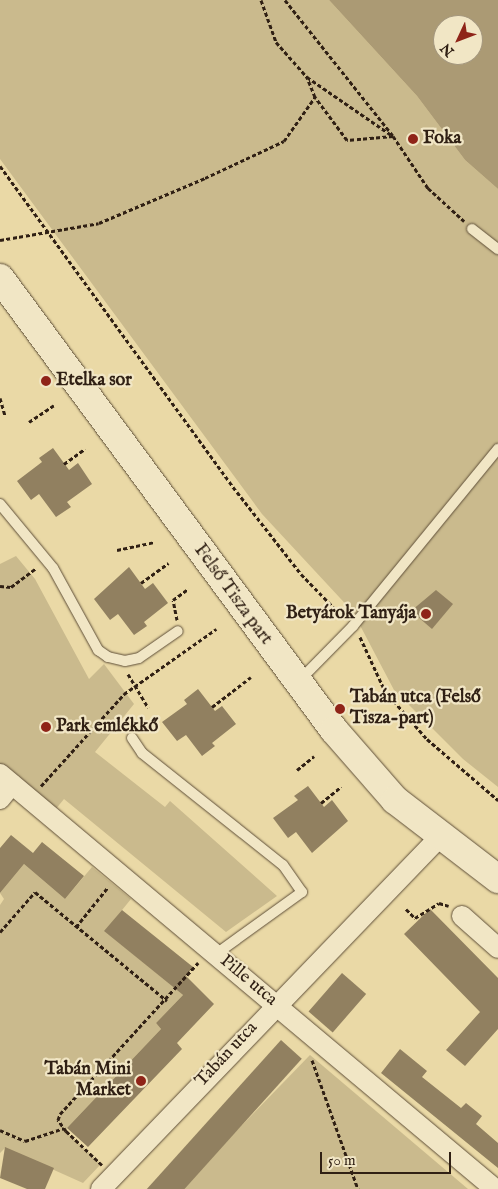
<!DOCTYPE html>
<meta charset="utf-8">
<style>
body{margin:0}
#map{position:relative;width:498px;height:1189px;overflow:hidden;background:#ead9a6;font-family:"IM FELL English",serif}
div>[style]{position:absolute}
.green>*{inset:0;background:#caba8d}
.water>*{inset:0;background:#ab9a74}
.building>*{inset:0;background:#918060;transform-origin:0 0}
.path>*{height:3px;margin-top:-1.5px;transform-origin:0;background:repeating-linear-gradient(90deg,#302014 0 4px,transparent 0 6.5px)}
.roads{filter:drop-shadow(0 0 1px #5e4e38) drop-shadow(0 0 1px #5e4e38)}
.lane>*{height:10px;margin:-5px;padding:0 5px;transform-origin:5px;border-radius:5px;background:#f1e6c5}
.street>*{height:20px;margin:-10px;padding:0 10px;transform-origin:10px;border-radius:10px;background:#f1e6c5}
.secondary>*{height:28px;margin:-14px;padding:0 14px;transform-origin:14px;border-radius:14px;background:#f1e6c5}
.dots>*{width:14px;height:14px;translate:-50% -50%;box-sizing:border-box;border:2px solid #f1e6c5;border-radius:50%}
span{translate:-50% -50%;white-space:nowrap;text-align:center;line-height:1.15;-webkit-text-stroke:4.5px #f1e6c5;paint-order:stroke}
.poi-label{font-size:18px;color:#302014;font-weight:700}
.left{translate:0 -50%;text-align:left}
.right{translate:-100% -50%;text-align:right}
.street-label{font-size:18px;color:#302014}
.north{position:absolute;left:433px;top:15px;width:50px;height:50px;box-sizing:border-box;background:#f1e6c5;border:1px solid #a4977e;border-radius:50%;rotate:227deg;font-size:14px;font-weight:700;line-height:20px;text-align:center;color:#302014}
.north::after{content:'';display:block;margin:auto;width:18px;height:22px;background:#8f2418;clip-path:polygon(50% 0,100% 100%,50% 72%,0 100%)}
.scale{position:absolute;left:320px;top:1152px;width:131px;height:22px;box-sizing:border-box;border:2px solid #302014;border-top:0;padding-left:6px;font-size:15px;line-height:18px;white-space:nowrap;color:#302014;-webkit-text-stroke:4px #f1e6c5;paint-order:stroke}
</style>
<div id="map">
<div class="green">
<div style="clip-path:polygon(0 0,329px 0,417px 96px,465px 160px,498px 189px,498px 787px,463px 759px,394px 690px,353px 612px,262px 514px,0 159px)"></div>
<div style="clip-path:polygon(16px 556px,35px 579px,89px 679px,104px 664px,134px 704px,95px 752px,165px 807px,170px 801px,277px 896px,226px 932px,64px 799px,55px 810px,0 764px,0 564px)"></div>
<div style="clip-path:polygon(24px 864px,65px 899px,92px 867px,131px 899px,105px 931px,183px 995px,156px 1023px,161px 1029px,67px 1128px,66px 1131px,101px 1164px,83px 1183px,5px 1148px,0 1153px,0 905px,4px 899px,0 893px)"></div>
<div style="clip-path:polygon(310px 1055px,468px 1189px,180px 1189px)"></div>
</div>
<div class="water">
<div style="clip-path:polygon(evenodd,329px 0,498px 0,498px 189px,465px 160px,417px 96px,329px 0,443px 25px,473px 25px,473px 55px,443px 55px,443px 25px)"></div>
</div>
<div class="building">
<div style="clip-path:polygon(53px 448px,69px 470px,78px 463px,92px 484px,67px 502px,71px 507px,56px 517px,39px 494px,31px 500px,17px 481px,42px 462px,39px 458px)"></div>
<div style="clip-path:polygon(129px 567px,145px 589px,153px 583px,168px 603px,144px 622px,147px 626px,134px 635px,118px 614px,110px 620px,94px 599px)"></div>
<div style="clip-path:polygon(436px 590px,453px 604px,432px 629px,411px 611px)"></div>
<div style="clip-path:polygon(198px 689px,215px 711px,222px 706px,236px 724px,212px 743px,215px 746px,202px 756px,186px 735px,177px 741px,162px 722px,187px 704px,184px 700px)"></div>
<div style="clip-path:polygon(308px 786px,324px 807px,332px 800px,348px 821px,312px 853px,296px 832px,288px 838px,273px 818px,298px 800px,294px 796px)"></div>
<div style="clip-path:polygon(11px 835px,33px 853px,42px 842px,84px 876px,65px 899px,24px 864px,0 893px,0 848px)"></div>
<div style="clip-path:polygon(430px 909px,498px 978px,498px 1029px,465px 1066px,446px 1050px,480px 1012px,404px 934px)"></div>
<div style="clip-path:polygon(122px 910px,193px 967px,186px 976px,214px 1004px,177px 1043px,182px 1049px,88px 1147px,67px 1128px,161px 1029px,156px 1023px,183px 995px,104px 931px)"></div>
<div style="left:342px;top:973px;width:32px;height:51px;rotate:41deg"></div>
<div style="left:281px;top:1040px;width:28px;height:204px;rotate:42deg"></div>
<div style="clip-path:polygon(400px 1049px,427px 1071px,422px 1077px,461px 1108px,466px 1103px,482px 1116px,476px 1124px,498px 1143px,498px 1168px,381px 1073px)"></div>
<div style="clip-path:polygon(5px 1147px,54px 1168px,45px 1189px,27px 1189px,0 1178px)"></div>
</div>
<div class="path">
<div style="left:261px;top:0;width:45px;rotate:70.3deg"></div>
<div style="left:276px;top:42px;width:47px;rotate:48.5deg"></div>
<div style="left:307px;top:77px;width:104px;rotate:34.5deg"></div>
<div style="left:393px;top:136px;width:46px;rotate:175deg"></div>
<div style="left:347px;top:140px;width:54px;rotate:-126.7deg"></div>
<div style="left:315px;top:97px;width:22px;rotate:-112deg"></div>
<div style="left:285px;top:0;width:174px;rotate:51.5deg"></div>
<div style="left:393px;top:136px;width:63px;rotate:56.1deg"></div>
<div style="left:428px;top:188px;width:49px;rotate:42.5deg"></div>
<div style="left:0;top:166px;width:403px;rotate:54deg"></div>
<div style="left:237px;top:492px;width:104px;rotate:52deg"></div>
<div style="left:301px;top:574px;width:60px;rotate:45.7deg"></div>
<div style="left:0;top:240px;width:100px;rotate:-9.7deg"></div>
<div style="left:99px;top:223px;width:115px;rotate:-23deg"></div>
<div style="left:205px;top:178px;width:87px;rotate:-25.1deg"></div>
<div style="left:284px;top:141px;width:54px;rotate:-54.8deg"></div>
<div style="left:0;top:398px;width:18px;rotate:74deg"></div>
<div style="left:29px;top:422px;width:30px;rotate:-34deg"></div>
<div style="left:64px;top:464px;width:26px;rotate:-36deg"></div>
<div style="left:117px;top:550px;width:38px;rotate:-12deg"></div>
<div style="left:141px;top:583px;width:34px;rotate:-36deg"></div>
<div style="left:0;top:586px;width:11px;rotate:5deg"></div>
<div style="left:11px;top:587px;width:31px;rotate:-37deg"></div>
<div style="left:177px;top:620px;width:20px;rotate:-101deg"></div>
<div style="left:173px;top:600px;width:19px;rotate:-36deg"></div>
<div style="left:360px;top:637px;width:60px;rotate:65.2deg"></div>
<div style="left:385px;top:691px;width:64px;rotate:48.8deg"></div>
<div style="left:427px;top:739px;width:94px;rotate:40.7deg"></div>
<div style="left:128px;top:674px;width:39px;rotate:59deg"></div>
<div style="left:212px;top:707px;width:49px;rotate:-37.6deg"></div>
<div style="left:297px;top:770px;width:22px;rotate:-39deg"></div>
<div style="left:41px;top:786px;width:124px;rotate:-47.9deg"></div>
<div style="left:124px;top:694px;width:113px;rotate:-35.2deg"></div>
<div style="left:321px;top:803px;width:26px;rotate:-39deg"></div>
<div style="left:406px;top:909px;width:13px;rotate:45deg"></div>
<div style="left:415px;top:918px;width:28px;rotate:-32deg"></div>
<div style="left:439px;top:903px;width:10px;rotate:17deg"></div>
<div style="left:76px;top:927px;width:51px;rotate:-51.3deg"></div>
<div style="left:0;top:932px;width:53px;rotate:-48.8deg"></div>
<div style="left:35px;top:892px;width:171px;rotate:39.5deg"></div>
<div style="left:312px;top:1060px;width:137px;rotate:70.4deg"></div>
<div style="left:0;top:1130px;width:27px;rotate:24deg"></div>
<div style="left:25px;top:1141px;width:41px;rotate:-18.4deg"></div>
<div style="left:102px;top:1165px;width:50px;rotate:-136.6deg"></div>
<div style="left:66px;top:1131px;width:14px;rotate:-126deg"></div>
<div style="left:58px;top:1120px;width:6px;rotate:-72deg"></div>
<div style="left:60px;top:1114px;width:205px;rotate:-47.6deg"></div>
</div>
<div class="roads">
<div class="lane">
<div style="left:472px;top:229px;width:33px;rotate:38deg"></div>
<div style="left:0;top:504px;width:83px;rotate:50.4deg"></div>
<div style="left:53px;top:568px;width:94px;rotate:61.2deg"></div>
<div style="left:98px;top:650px;width:12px;rotate:35deg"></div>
<div style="left:108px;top:657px;width:17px;rotate:13deg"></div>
<div style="left:125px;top:661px;width:14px;rotate:-12deg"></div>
<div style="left:139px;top:658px;width:47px;rotate:-34.7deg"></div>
<div style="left:299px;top:681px;width:77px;rotate:-45.5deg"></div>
<div style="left:353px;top:626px;width:229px;rotate:-50.7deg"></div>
<div style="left:132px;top:738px;width:18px;rotate:56deg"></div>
<div style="left:142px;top:753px;width:180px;rotate:38.5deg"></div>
<div style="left:283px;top:865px;width:33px;rotate:55deg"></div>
<div style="left:302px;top:892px;width:106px;rotate:144.2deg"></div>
</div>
<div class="street">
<div style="left:0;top:774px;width:646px;rotate:39.98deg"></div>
<div style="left:0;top:799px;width:19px;rotate:-51deg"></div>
<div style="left:462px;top:916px;width:48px;rotate:41.6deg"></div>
<div style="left:101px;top:1189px;width:489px;rotate:-46.1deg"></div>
</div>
<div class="secondary">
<div style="left:0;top:278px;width:562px;rotate:53.54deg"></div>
<div style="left:334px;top:730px;width:93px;rotate:48.9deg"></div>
<div style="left:395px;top:800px;width:130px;rotate:37.5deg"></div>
</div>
</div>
<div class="dots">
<div style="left:413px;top:139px;background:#8f2418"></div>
<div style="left:46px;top:381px;background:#8f2418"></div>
<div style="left:426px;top:614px;background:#8f2418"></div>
<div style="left:340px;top:709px;background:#8f2418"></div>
<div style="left:46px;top:727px;background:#8f2418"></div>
<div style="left:141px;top:1081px;background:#8f2418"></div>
</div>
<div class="poi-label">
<span class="left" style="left:423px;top:139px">Foka</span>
<span class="left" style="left:56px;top:381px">Etelka sor</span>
<span class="right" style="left:416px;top:614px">Betyárok Tanyája</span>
<span class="left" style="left:350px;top:709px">Tabán utca (Felső<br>Tisza-part)</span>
<span class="left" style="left:56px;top:727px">Park emlékkő</span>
<span class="right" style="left:131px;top:1081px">Tabán Mini<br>Market</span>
</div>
<div class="street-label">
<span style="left:232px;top:595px;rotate:54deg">Felső Tisza part</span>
<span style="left:248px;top:981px;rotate:40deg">Pille utca</span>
<span style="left:227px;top:1055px;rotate:-47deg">Tabán utca</span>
</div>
<div class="north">N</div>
<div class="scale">50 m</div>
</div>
